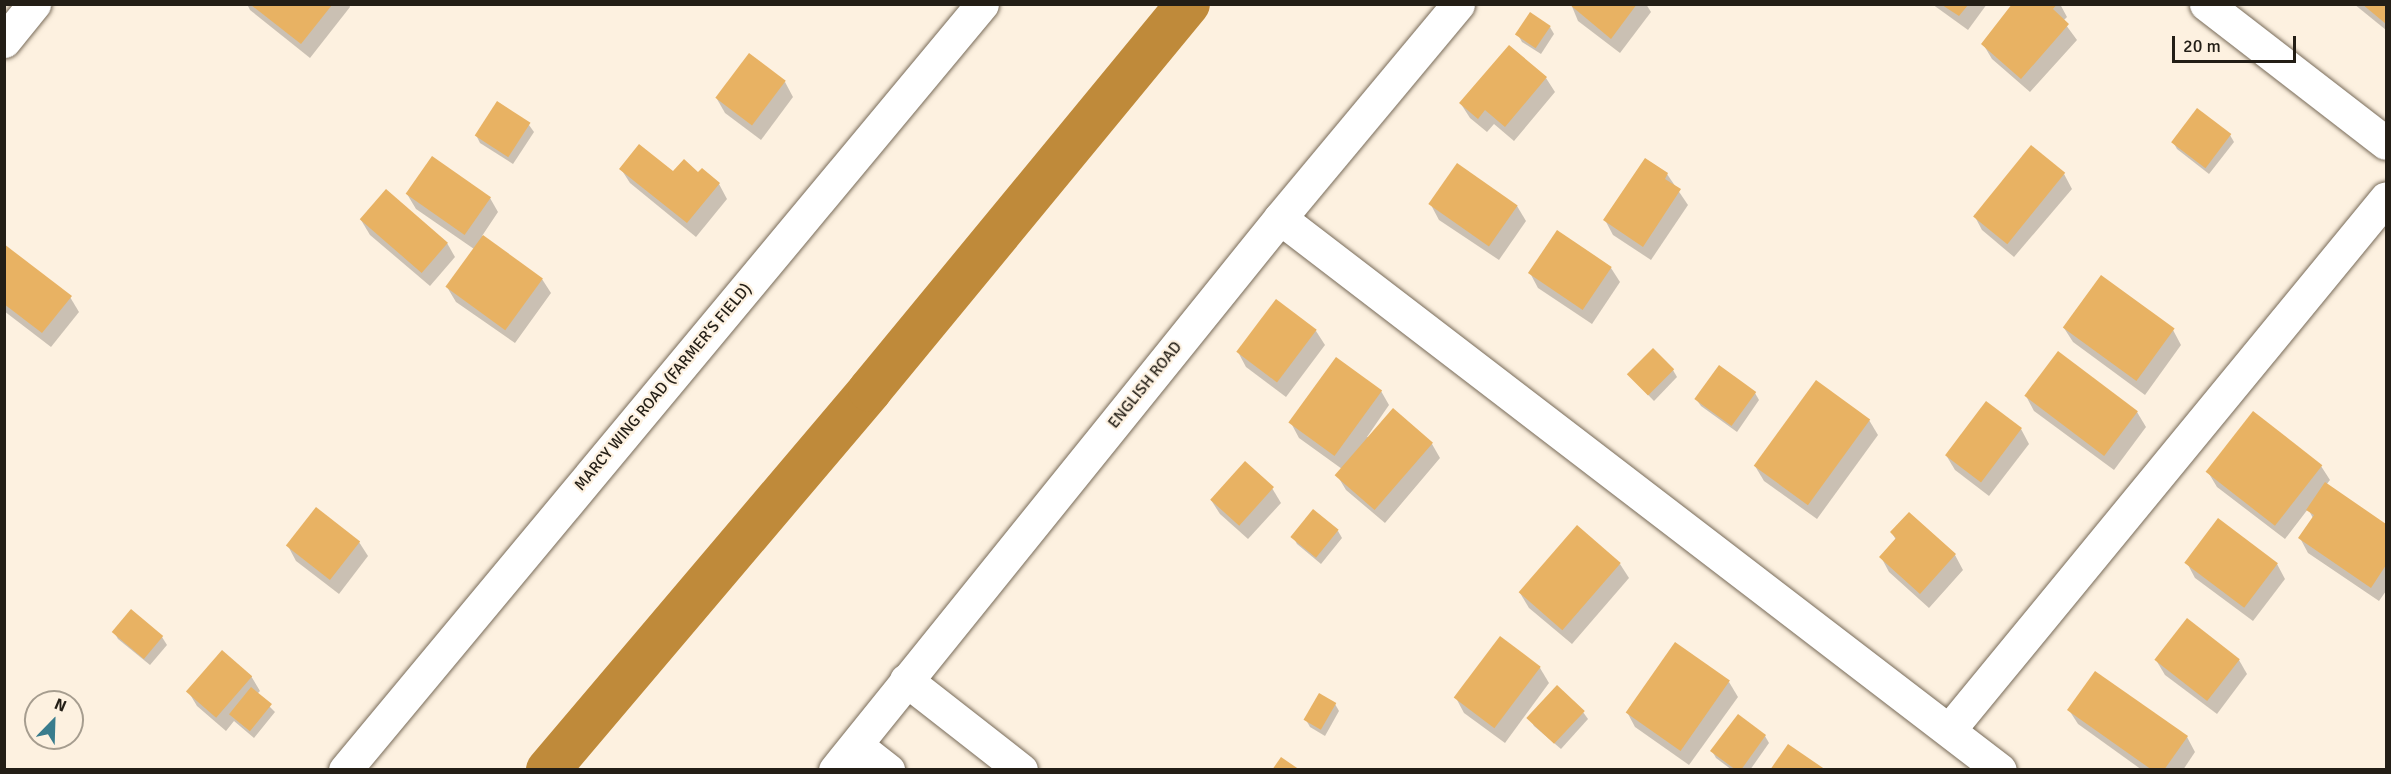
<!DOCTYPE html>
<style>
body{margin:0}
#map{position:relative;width:2391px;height:774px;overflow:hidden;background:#fdf1e0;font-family:Signika,sans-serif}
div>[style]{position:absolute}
.shadow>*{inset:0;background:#0003}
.canal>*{height:44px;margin:-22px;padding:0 22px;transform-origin:22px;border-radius:22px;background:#bf8a3a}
.building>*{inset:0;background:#e8b263;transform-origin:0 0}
.roads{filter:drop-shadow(0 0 2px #786b59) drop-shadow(0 0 2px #786b59)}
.minor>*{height:33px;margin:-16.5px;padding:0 16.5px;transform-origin:16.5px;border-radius:16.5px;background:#fff}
span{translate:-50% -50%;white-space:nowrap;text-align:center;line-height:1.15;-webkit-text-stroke:4.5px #fdf1e0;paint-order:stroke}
.street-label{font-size:16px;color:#231e16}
.frame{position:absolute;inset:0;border:6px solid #231e16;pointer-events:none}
.north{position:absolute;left:24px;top:690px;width:60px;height:60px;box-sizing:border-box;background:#fdf1e0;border:2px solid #a69d8f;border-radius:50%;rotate:23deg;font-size:16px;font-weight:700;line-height:24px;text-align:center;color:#231e16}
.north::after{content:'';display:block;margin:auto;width:21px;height:27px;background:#397c8d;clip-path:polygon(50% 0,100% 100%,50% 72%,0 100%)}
.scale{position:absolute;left:2172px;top:36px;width:124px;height:27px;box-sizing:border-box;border:3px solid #231e16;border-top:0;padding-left:8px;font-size:18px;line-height:21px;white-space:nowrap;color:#231e16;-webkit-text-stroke:4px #fdf1e0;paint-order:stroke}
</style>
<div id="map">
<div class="shadow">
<div style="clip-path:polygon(247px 4px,349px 4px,350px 7px,310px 58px,250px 10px)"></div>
<div style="clip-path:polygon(1571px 4px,1646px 4px,1651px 12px,1620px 53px,1578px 21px)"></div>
<div style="clip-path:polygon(1932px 4px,1987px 4px,1968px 30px)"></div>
<div style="clip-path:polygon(2017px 4px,2060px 4px,2067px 17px,2063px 21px,2077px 40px,2030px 92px,1992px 59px,1983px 44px)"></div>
<div style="clip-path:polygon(2354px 4px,2386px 4px,2386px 30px)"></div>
<div style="clip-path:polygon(1550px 27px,1554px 34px,1541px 54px,1522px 42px,1518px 35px)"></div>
<div style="clip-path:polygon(1546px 78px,1555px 92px,1514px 141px,1494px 124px,1487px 132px,1470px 118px,1461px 104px)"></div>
<div style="clip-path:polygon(785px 82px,793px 97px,761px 140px,725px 113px,717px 99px)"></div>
<div style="clip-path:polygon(529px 125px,534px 132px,513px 164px,480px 143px,476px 135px)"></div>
<div style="clip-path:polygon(2230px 135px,2234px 142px,2209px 174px,2177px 149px,2173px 142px)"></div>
<div style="clip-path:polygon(621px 169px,698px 174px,719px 184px,727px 199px,696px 237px,630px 183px)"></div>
<div style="clip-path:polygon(1667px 174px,1688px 205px,1651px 260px,1613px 235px,1605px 220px)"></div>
<div style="clip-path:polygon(2064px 174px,2072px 189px,2014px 257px,1982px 230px,1974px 215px)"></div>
<div style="clip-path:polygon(407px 194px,490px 198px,498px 212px,482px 236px,542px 279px,551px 293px,515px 343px,456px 302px,447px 287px,474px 249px,416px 209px)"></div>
<div style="clip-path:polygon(1431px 205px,1517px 206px,1526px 221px,1499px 260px,1439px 220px)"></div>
<div style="clip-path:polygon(361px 220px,447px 243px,455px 257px,430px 286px,370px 235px)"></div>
<div style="clip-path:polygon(4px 247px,70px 297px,79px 312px,51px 347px,4px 311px)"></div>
<div style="clip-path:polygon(1611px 268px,1620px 282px,1592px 324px,1538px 288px,1530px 273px)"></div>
<div style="clip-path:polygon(2064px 328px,2173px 330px,2181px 345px,2145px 395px,2073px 342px)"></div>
<div style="clip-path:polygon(1316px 331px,1325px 345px,1286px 397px,1246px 367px,1238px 352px)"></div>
<div style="clip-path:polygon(2058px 353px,2137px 412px,2146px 427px,2114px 470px,2034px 411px,2026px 396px)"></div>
<div style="clip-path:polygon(1673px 370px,1677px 377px,1654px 401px,1629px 375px)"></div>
<div style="clip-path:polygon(1816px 382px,1869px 420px,1878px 435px,1817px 519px,1764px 481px,1755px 466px)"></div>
<div style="clip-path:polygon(1381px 391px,1389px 405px,1367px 437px,1432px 444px,1440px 458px,1385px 523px,1346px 490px,1337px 475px,1342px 469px,1299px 438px,1291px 423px)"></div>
<div style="clip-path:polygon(1755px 393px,1759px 400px,1737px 432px,1701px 406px,1696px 399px)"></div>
<div style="clip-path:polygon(2021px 429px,2029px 444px,1989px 496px,1955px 470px,1946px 455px)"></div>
<div style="clip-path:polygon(2321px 466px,2330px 480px,2326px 485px,2386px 526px,2386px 591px,2379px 601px,2308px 553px,2300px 538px,2313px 518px,2308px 509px,2285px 539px,2217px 487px,2208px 472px)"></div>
<div style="clip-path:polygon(1272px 488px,1281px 503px,1248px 539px,1220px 514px,1211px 500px)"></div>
<div style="clip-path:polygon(1338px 531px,1342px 538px,1321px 564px,1297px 544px,1293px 537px)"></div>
<div style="clip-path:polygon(1892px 533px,1955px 555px,1963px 570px,1929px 608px,1889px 572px,1881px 557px,1896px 540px)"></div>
<div style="clip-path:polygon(359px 542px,368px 556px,339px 594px,296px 561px,288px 546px)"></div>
<div style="clip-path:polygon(2187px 563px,2277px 564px,2285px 579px,2253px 621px,2195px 578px)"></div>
<div style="clip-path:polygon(1620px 564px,1629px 578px,1572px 644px,1529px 608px,1520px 593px)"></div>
<div style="clip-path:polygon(131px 611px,162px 637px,167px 645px,150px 665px,118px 639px,114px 632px)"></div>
<div style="clip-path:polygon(1500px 638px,1540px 668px,1549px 683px,1505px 743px,1464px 713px,1456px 698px)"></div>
<div style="clip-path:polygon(2156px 660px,2239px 660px,2247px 674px,2217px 714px,2165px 675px)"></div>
<div style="clip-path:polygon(251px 676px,260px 691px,257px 694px,275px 712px,254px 738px,234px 721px,226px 731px,197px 706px,188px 691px)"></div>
<div style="clip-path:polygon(1729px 682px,1738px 697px,1689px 765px,1635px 727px,1627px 712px)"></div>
<div style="clip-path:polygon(1335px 704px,1339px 711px,1325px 736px,1310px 727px,1306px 720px)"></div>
<div style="clip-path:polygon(2069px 710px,2187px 737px,2195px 752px,2183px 770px,2142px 770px,2078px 724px)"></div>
<div style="clip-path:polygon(1583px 712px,1588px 719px,1561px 749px,1534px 726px,1530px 719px)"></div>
<div style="clip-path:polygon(1765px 736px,1769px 743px,1750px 770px,1732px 770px,1716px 758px,1712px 751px)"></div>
</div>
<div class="canal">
<div style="left:548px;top:770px;width:498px;rotate:-49.7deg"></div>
<div style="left:870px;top:390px;width:500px;rotate:-50.52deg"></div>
</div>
<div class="building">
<div style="clip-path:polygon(1569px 4px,1637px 4px,1611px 39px)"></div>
<div style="clip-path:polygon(2012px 4px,2057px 4px,2053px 9px,2069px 24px,2021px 79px,1981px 44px)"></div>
<div style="clip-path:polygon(2362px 4px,2386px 4px,2386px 24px)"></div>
<div style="clip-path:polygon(251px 5px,332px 5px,301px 44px)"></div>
<div style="clip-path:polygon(1942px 5px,1968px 5px,1959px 16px)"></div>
<div style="left:1530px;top:12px;width:25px;height:27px;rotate:34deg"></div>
<div style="clip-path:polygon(1509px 45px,1547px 77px,1505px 127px,1485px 110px,1478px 119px,1459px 103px)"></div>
<div style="left:749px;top:53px;width:46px;height:56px;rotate:37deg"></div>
<div style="left:497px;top:101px;width:40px;height:41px;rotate:33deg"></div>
<div style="left:2197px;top:108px;width:43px;height:43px;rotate:37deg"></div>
<div style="clip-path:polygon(639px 144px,673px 171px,684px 159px,698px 172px,702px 168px,720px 183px,687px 223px,619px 169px)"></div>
<div style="left:2031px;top:145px;width:44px;height:92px;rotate:39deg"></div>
<div style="left:432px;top:156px;width:72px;height:46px;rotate:35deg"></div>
<div style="clip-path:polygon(1645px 158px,1668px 173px,1665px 179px,1681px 189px,1643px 247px,1603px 220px)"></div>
<div style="left:1457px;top:163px;width:74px;height:50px;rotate:35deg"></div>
<div style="left:386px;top:189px;width:82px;height:40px;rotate:41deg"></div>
<div style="left:1557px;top:230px;width:66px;height:52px;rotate:34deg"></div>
<div style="left:483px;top:235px;width:74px;height:64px;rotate:36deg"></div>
<div style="clip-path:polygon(4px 244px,72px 296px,42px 333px,4px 304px)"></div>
<div style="left:2101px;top:275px;width:91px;height:65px;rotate:36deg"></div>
<div style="left:1276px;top:299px;width:51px;height:66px;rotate:37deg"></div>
<div style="left:1653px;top:348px;width:30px;height:37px;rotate:45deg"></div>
<div style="left:2058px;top:351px;width:100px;height:56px;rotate:37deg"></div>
<div style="left:1336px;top:357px;width:57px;height:81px;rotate:36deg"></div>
<div style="left:1719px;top:365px;width:46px;height:42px;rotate:36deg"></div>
<div style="left:1816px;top:380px;width:67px;height:106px;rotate:36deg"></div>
<div style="left:1986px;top:401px;width:45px;height:68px;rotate:37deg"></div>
<div style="left:1393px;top:408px;width:53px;height:89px;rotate:41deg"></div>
<div style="left:2253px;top:411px;width:88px;height:77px;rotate:38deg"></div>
<div style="left:1245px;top:461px;width:39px;height:52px;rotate:42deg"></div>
<div style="clip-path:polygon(2325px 482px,2386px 524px,2386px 565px,2371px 588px,2298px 538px,2314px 515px,2306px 510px)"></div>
<div style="left:316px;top:507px;width:56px;height:49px;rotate:38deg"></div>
<div style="left:1313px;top:509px;width:33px;height:36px;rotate:39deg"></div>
<div style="clip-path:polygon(1909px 512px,1956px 554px,1920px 594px,1879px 557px,1896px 538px,1890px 532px)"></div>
<div style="left:2218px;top:518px;width:75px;height:56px;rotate:37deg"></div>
<div style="left:1577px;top:525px;width:58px;height:89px;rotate:41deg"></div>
<div style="left:131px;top:609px;width:42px;height:30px;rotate:40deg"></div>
<div style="left:2187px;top:618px;width:67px;height:53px;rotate:38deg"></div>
<div style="left:1500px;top:636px;width:51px;height:77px;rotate:37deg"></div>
<div style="left:1675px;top:642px;width:67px;height:86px;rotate:35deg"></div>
<div style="left:222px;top:650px;width:40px;height:55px;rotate:41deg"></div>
<div style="clip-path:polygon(2095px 671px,2188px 736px,2164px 770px,2152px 770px,2067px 710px)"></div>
<div style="left:1557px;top:685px;width:38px;height:45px;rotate:43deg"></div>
<div style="left:251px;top:687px;width:27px;height:35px;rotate:39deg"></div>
<div style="left:1319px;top:693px;width:20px;height:31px;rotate:30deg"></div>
<div style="clip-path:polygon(1738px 714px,1766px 735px,1741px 770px,1736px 770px,1710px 751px)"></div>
<div style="clip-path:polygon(1788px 744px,1826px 770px,1770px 770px)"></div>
<div style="clip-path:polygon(1281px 757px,1300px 770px,1272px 770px)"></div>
</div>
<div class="roads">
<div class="minor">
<div style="left:2206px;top:4px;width:227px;rotate:37.7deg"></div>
<div style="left:4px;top:41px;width:48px;rotate:-51deg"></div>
<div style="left:1280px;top:218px;width:907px;rotate:37.48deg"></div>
<div style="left:906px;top:680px;width:146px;rotate:38deg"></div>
<div style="left:1949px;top:730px;width:688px;rotate:-50.6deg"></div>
<div style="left:856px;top:745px;width:41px;rotate:38deg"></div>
<div style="left:345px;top:770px;width:996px;rotate:-50.25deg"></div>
<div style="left:835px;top:770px;width:709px;rotate:-51.13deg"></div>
<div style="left:1280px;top:218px;width:278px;rotate:-50.2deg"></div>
</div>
</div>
<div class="street-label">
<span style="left:1145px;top:385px;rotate:-51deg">ENGLISH ROAD</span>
<span style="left:663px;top:387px;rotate:-50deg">MARCY WING ROAD (FARMER'S FIELD)</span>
</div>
<div class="frame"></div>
<div class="north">N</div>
<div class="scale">20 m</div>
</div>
